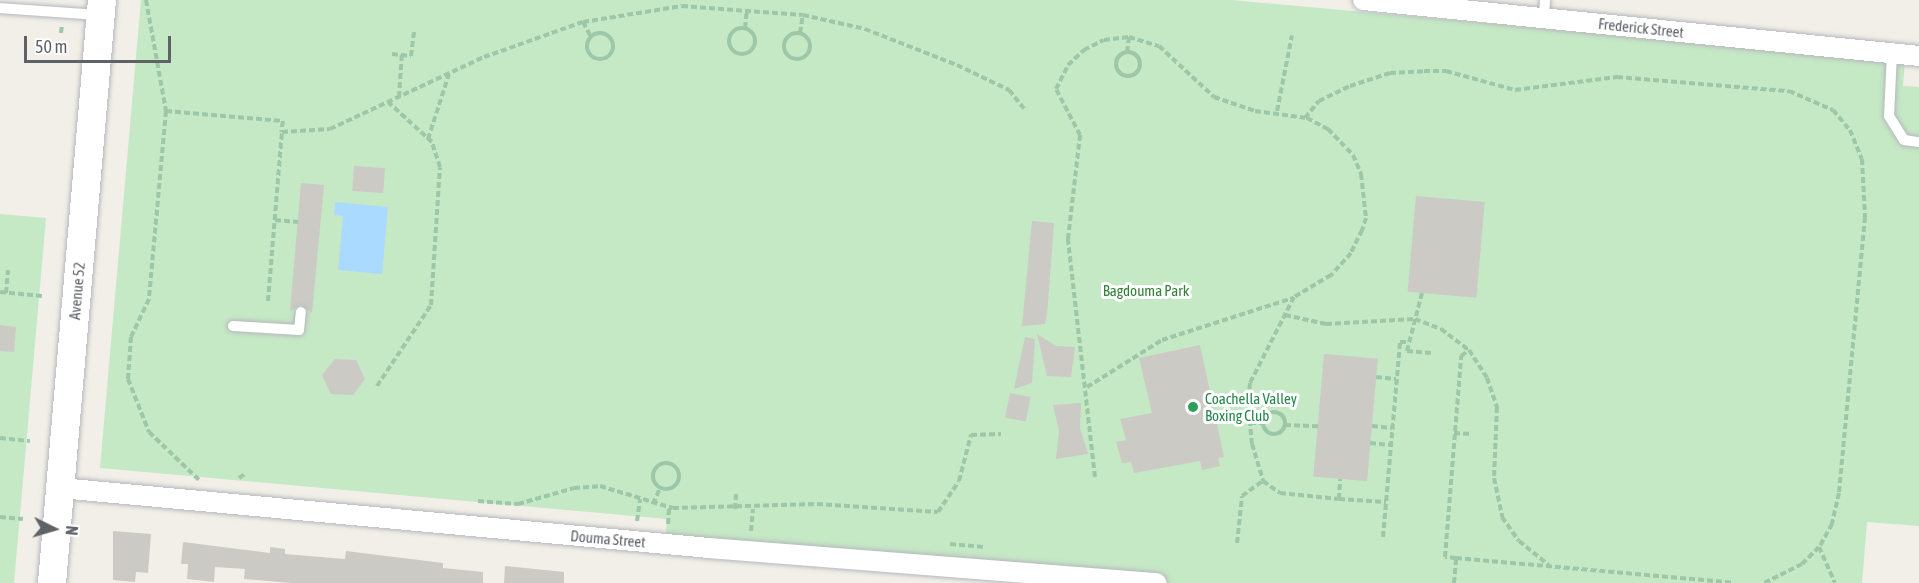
<!DOCTYPE html>
<style>
body{margin:0}
#map{position:relative;width:1919px;height:583px;overflow:hidden;background:#f1efe8;font-family:"Asap Condensed",sans-serif}
div>[style]{position:absolute}
.green>*{inset:0;background:#c5e8c5}
.water>*{inset:0;background:#aadaff}
.building>*{inset:0;background:#cccac5;transform-origin:0 0}
.path>*{height:4px;margin-top:-2px;transform-origin:0;background:repeating-linear-gradient(90deg,#9cc7a9 0 6px,transparent 0 9px)}
.path>.ring{margin:-2px;padding:0;box-sizing:content-box;background:none;border:4px solid #9cc7a9;border-radius:50%}
.roads{filter:drop-shadow(0 0 2px #b5b8bc) drop-shadow(0 0 2px #b5b8bc)}
.service>*{height:10px;margin:-5px;padding:0 5px;transform-origin:5px;border-radius:5px;background:#fff}
.minor>*{height:20px;margin:-10px;padding:0 10px;transform-origin:10px;border-radius:10px;background:#fff}
.secondary>*{height:28px;margin:-14px;padding:0 14px;transform-origin:14px;border-radius:14px;background:#fff}
.dots>*{width:16px;height:16px;translate:-50% -50%;box-sizing:border-box;border:3px solid #fff;border-radius:50%}
span{translate:-50% -50%;white-space:nowrap;text-align:center;line-height:1.15;-webkit-text-stroke:6px #fff;paint-order:stroke}
.street-label{font-size:15px;color:#5f6368}
.park-label{font-size:15px;color:#348238}
.leisure-label{font-size:15px;color:#27864d}
.left{translate:0 -50%;text-align:left}
.north{position:absolute;left:24px;top:499px;width:60px;height:60px;-webkit-text-stroke:4px #fff;paint-order:stroke;rotate:95deg;font-size:16px;font-weight:700;line-height:24px;text-align:center;color:#5f6368}
.north::after{content:'';display:block;margin:auto;width:21px;height:27px;background:#5f6368;clip-path:polygon(50% 0,100% 100%,50% 72%,0 100%)}
.scale{position:absolute;left:24px;top:36px;width:147px;height:27px;box-sizing:border-box;border:3px solid #5f6368;border-top:0;padding-left:8px;font-size:18px;line-height:21px;white-space:nowrap;color:#5f6368;-webkit-text-stroke:4px #fff;paint-order:stroke}
</style>
<div id="map">
<div class="green">
<div style="clip-path:polygon(141px 0,1231px 0,1905px 61px,1903px 86px,1919px 87px,1919px 526px,1867px 522px,1862px 583px,1082px 583px,665px 545px,667px 519px,100px 468px)"></div>
<div style="clip-path:polygon(0 214px,46px 218px,14px 583px,0 583px)"></div>
</div>
<div class="water">
<div style="clip-path:polygon(335px 202px,388px 207px,382px 274px,338px 270px,343px 216px,334px 215px)"></div>
</div>
<div class="building">
<div style="left:354px;top:166px;width:31px;height:25px;rotate:4deg"></div>
<div style="clip-path:polygon(301px 183px,324px 185px,312px 313px,301px 305px,290px 311px)"></div>
<div style="left:1416px;top:196px;width:69px;height:96px;rotate:5deg"></div>
<div style="clip-path:polygon(1032px 221px,1054px 223px,1047px 315px,1045px 324px,1022px 326px)"></div>
<div style="clip-path:polygon(0 325px,16px 327px,14px 352px,0 351px)"></div>
<div style="clip-path:polygon(1037px 334px,1056px 346px,1075px 347px,1071px 377px,1047px 376px)"></div>
<div style="clip-path:polygon(1025px 337px,1035px 339px,1032px 383px,1014px 389px)"></div>
<div style="clip-path:polygon(1200px 345px,1224px 457px,1218px 458px,1220px 466px,1202px 470px,1200px 461px,1134px 473px,1131px 462px,1122px 463px,1116px 442px,1126px 440px,1120px 419px,1152px 413px,1139px 358px)"></div>
<div style="left:1324px;top:354px;width:54px;height:123px;rotate:5deg"></div>
<div style="clip-path:polygon(335px 359px,356px 360px,365px 379px,353px 395px,331px 394px,322px 375px)"></div>
<div style="left:1010px;top:393px;width:21px;height:25px;rotate:11deg"></div>
<div style="clip-path:polygon(1081px 403px,1080px 428px,1088px 454px,1056px 459px,1059px 431px,1053px 405px)"></div>
<div style="clip-path:polygon(113px 531px,151px 534px,148px 573px,136px 572px,135px 582px,113px 580px)"></div>
<div style="clip-path:polygon(183px 542px,270px 553px,270px 547px,285px 549px,285px 554px,345px 559px,346px 551px,443px 563px,443px 568px,483px 572px,483px 583px,290px 583px,244px 579px,245px 569px,215px 567px,214px 582px,187px 579px,188px 564px,181px 564px)"></div>
<div style="clip-path:polygon(505px 566px,564px 572px,564px 583px,504px 583px)"></div>
</div>
<div class="path">
<div style="left:146px;top:0;width:113px;rotate:79.8deg"></div>
<div style="left:166px;top:111px;width:117px;rotate:4.9deg"></div>
<div style="left:283px;top:121px;width:11px;rotate:100deg"></div>
<div style="left:583px;top:22px;width:17px;rotate:62deg"></div>
<div style="left:745px;top:28px;width:19px;rotate:-84deg"></div>
<div class="ring" style="left:729px;top:28px;width:22px;height:22px"></div>
<div style="left:61px;top:33px;width:8px;rotate:-83deg"></div>
<div style="left:800px;top:33px;width:18px;rotate:-81deg"></div>
<div class="ring" style="left:587px;top:33px;width:22px;height:22px"></div>
<div class="ring" style="left:784px;top:33px;width:22px;height:22px"></div>
<div class="ring" style="left:1116px;top:52px;width:20px;height:20px"></div>
<div style="left:1127px;top:52px;width:15px;rotate:-82deg"></div>
<div style="left:392px;top:54px;width:19px;rotate:6deg"></div>
<div style="left:411px;top:56px;width:26px;rotate:-83deg"></div>
<div style="left:399px;top:97px;width:45px;rotate:-86.2deg"></div>
<div style="left:166px;top:111px;width:189px;rotate:95.2deg"></div>
<div style="left:149px;top:299px;width:42px;rotate:115.3deg"></div>
<div style="left:131px;top:337px;width:42px;rotate:94.1deg"></div>
<div style="left:128px;top:379px;width:57px;rotate:68.4deg"></div>
<div style="left:149px;top:432px;width:69px;rotate:43.8deg"></div>
<div style="left:1277px;top:111px;width:77px;rotate:-78.8deg"></div>
<div style="left:1305px;top:118px;width:22px;rotate:-51deg"></div>
<div style="left:1319px;top:101px;width:34px;rotate:-26deg"></div>
<div style="left:1350px;top:86px;width:42px;rotate:-18deg"></div>
<div style="left:1390px;top:73px;width:34px;rotate:-3deg"></div>
<div style="left:1424px;top:71px;width:22px"></div>
<div style="left:1446px;top:71px;width:72px;rotate:15.4deg"></div>
<div style="left:1515px;top:90px;width:103px;rotate:-7.3deg"></div>
<div style="left:1617px;top:77px;width:173px;rotate:4.7deg"></div>
<div style="left:1789px;top:91px;width:48px;rotate:23.4deg"></div>
<div style="left:1833px;top:110px;width:26px;rotate:50deg"></div>
<div style="left:1850px;top:130px;width:31px;rotate:68deg"></div>
<div style="left:1862px;top:159px;width:58px;rotate:87deg"></div>
<div style="left:1865px;top:217px;width:277px;rotate:95.4deg"></div>
<div style="left:1839px;top:493px;width:32px;rotate:103deg"></div>
<div style="left:1832px;top:524px;width:26px;rotate:119deg"></div>
<div style="left:1819px;top:547px;width:24px;rotate:135deg"></div>
<div style="left:1802px;top:564px;width:42px;rotate:153.4deg"></div>
<div style="left:428px;top:139px;width:68px;rotate:-72.1deg"></div>
<div style="left:275px;top:220px;width:23px;rotate:5deg"></div>
<div style="left:0;top:292px;width:42px;rotate:5.4deg"></div>
<div style="left:6px;top:293px;width:23px;rotate:-85deg"></div>
<div style="left:1422px;top:293px;width:60px;rotate:104.5deg"></div>
<div style="left:1407px;top:351px;width:24px;rotate:5deg"></div>
<div style="left:268px;top:301px;width:170px;rotate:-85.3deg"></div>
<div style="left:282px;top:132px;width:48px;rotate:-3.6deg"></div>
<div style="left:330px;top:129px;width:170px;rotate:-25.1deg"></div>
<div style="left:484px;top:57px;width:105px;rotate:-19.5deg"></div>
<div style="left:583px;top:22px;width:100px;rotate:-9.2deg"></div>
<div style="left:682px;top:6px;width:121px;rotate:4.3deg"></div>
<div style="left:803px;top:15px;width:64px;rotate:12.7deg"></div>
<div style="left:865px;top:29px;width:99px;rotate:21.4deg"></div>
<div style="left:957px;top:65px;width:58px;rotate:25.7deg"></div>
<div style="left:1009px;top:90px;width:26px;rotate:51deg"></div>
<div style="left:1285px;top:315px;width:42px;rotate:12.4deg"></div>
<div style="left:1326px;top:324px;width:89px;rotate:-3.2deg"></div>
<div style="left:1415px;top:319px;width:28px;rotate:21deg"></div>
<div style="left:1441px;top:329px;width:35px;rotate:37deg"></div>
<div style="left:1469px;top:350px;width:33px;rotate:57deg"></div>
<div style="left:1487px;top:378px;width:31px;rotate:71deg"></div>
<div style="left:1497px;top:407px;width:71px;rotate:92.4deg"></div>
<div style="left:1494px;top:478px;width:40px;rotate:78deg"></div>
<div style="left:1502px;top:517px;width:29px;rotate:55deg"></div>
<div style="left:1519px;top:541px;width:38px;rotate:39deg"></div>
<div style="left:1376px;top:377px;width:20px;rotate:6deg"></div>
<div style="left:377px;top:386px;width:97px;rotate:-56.3deg"></div>
<div style="left:431px;top:305px;width:138px;rotate:-86.3deg"></div>
<div style="left:440px;top:167px;width:26px;rotate:-108deg"></div>
<div style="left:432px;top:142px;width:59px;rotate:-137.7deg"></div>
<div style="left:1087px;top:387px;width:89px;rotate:-32.1deg"></div>
<div style="left:1162px;top:340px;width:138px;rotate:-17.8deg"></div>
<div class="ring" style="left:1263px;top:412px;width:18px;height:18px"></div>
<div style="left:1250px;top:423px;width:13px"></div>
<div style="left:1285px;top:425px;width:33px;rotate:2deg"></div>
<div style="left:1372px;top:426px;width:20px;rotate:6deg"></div>
<div style="left:1454px;top:433px;width:18px;rotate:3deg"></div>
<div style="left:0;top:438px;width:30px;rotate:6deg"></div>
<div style="left:1370px;top:443px;width:20px;rotate:6deg"></div>
<div class="ring" style="left:653px;top:463px;width:22px;height:22px"></div>
<div style="left:1095px;top:477px;width:240px;rotate:-96.5deg"></div>
<div style="left:1068px;top:239px;width:105px;rotate:-83.4deg"></div>
<div style="left:1080px;top:135px;width:52px;rotate:-117.6deg"></div>
<div style="left:1056px;top:89px;width:27px;rotate:-63deg"></div>
<div style="left:1068px;top:65px;width:22px;rotate:-43deg"></div>
<div style="left:1084px;top:50px;width:22px;rotate:-27deg"></div>
<div style="left:1104px;top:40px;width:25px;rotate:-7deg"></div>
<div style="left:1129px;top:37px;width:31px;rotate:17deg"></div>
<div style="left:1159px;top:46px;width:75px;rotate:42.8deg"></div>
<div style="left:1214px;top:97px;width:43px;rotate:18.9deg"></div>
<div style="left:1255px;top:111px;width:52px;rotate:7.7deg"></div>
<div style="left:1307px;top:118px;width:24px;rotate:28deg"></div>
<div style="left:1328px;top:129px;width:36px;rotate:46deg"></div>
<div style="left:1353px;top:155px;width:21px;rotate:67deg"></div>
<div style="left:1361px;top:174px;width:44px;rotate:83.5deg"></div>
<div style="left:1366px;top:218px;width:13px;rotate:108deg"></div>
<div style="left:1362px;top:230px;width:25px;rotate:116deg"></div>
<div style="left:1351px;top:253px;width:30px;rotate:132deg"></div>
<div style="left:1331px;top:275px;width:43px;rotate:149.3deg"></div>
<div style="left:1294px;top:297px;width:97px;rotate:117.1deg"></div>
<div style="left:1250px;top:383px;width:19px;rotate:96deg"></div>
<div style="left:1248px;top:402px;width:42px;rotate:84.6deg"></div>
<div style="left:1252px;top:444px;width:39px;rotate:73deg"></div>
<div style="left:1263px;top:481px;width:21px;rotate:35deg"></div>
<div style="left:1280px;top:493px;width:59px;rotate:5.8deg"></div>
<div style="left:1339px;top:499px;width:20px;rotate:-87deg"></div>
<div style="left:239px;top:478px;width:7px;rotate:-34deg"></div>
<div style="left:1339px;top:499px;width:47px;rotate:3.7deg"></div>
<div style="left:478px;top:501px;width:40px;rotate:4.3deg"></div>
<div style="left:518px;top:504px;width:58px;rotate:-15.9deg"></div>
<div style="left:574px;top:488px;width:26px;rotate:-4deg"></div>
<div style="left:600px;top:486px;width:76px;rotate:16.8deg"></div>
<div style="left:673px;top:508px;width:144px;rotate:-1.6deg"></div>
<div style="left:817px;top:504px;width:121px;rotate:3.8deg"></div>
<div style="left:938px;top:512px;width:37px;rotate:-56deg"></div>
<div style="left:959px;top:481px;width:48px;rotate:-75.4deg"></div>
<div style="left:971px;top:435px;width:30px;rotate:-2deg"></div>
<div style="left:653px;top:504px;width:17px;rotate:-66deg"></div>
<div style="left:735px;top:509px;width:15px;rotate:-86deg"></div>
<div style="left:0;top:517px;width:23px;rotate:5deg"></div>
<div style="left:637px;top:521px;width:22px;rotate:-82deg"></div>
<div style="left:668px;top:524px;width:16px;rotate:-86deg"></div>
<div style="left:751px;top:531px;width:22px;rotate:-85deg"></div>
<div style="left:1383px;top:537px;width:196px;rotate:-85deg"></div>
<div style="left:1400px;top:342px;width:8px"></div>
<div style="left:1237px;top:543px;width:47px;rotate:-83.9deg"></div>
<div style="left:1242px;top:496px;width:26px;rotate:-36deg"></div>
<div style="left:950px;top:544px;width:33px;rotate:5deg"></div>
<div style="left:1819px;top:547px;width:39px;rotate:66deg"></div>
<div style="left:1456px;top:558px;width:279px;rotate:5.1deg"></div>
<div style="left:1454px;top:583px;width:25px;rotate:-85deg"></div>
<div style="left:1456px;top:558px;width:11px;rotate:-175deg"></div>
<div style="left:1445px;top:557px;width:202px;rotate:-85.4deg"></div>
<div style="left:1461px;top:356px;width:10px;rotate:-37deg"></div>
</div>
<div class="roads">
<div class="service">
<div style="left:0;top:8px;width:101px;rotate:4deg"></div>
<div style="left:1544px;top:18px;width:18px;rotate:-87deg"></div>
<div style="left:1892px;top:53px;width:63px;rotate:92.7deg"></div>
<div style="left:1889px;top:116px;width:28px;rotate:58deg"></div>
<div style="left:1904px;top:140px;width:15px;rotate:8deg"></div>
<div style="left:233px;top:326px;width:66px;rotate:3.5deg"></div>
<div style="left:299px;top:330px;width:18px;rotate:-84deg"></div>
</div>
<div class="minor">
<div style="left:1363px;top:0;width:559px;rotate:5.75deg"></div>
<div style="left:60px;top:488px;width:652px;rotate:5.28deg"></div>
<div style="left:709px;top:548px;width:449px;rotate:4.5deg"></div>
</div>
<div class="secondary">
<div style="left:52px;top:583px;width:585px;rotate:-85.1deg"></div>
</div>
</div>
<div class="dots">
<div style="left:1193px;top:407px;background:#2e9e5b"></div>
</div>
<div class="street-label">
<span style="left:1641px;top:28px;rotate:6deg">Frederick Street</span>
<span style="left:77px;top:291px;rotate:-85deg">Avenue 52</span>
<span style="left:608px;top:539px;rotate:5deg">Douma Street</span>
</div>
<div class="park-label">
<span style="left:1146px;top:291px">Bagdouma Park</span>
</div>
<div class="leisure-label">
<span class="left" style="left:1205px;top:407px">Coachella Valley<br>Boxing Club</span>
</div>
<div class="north">N</div>
<div class="scale">50 m</div>
</div>
